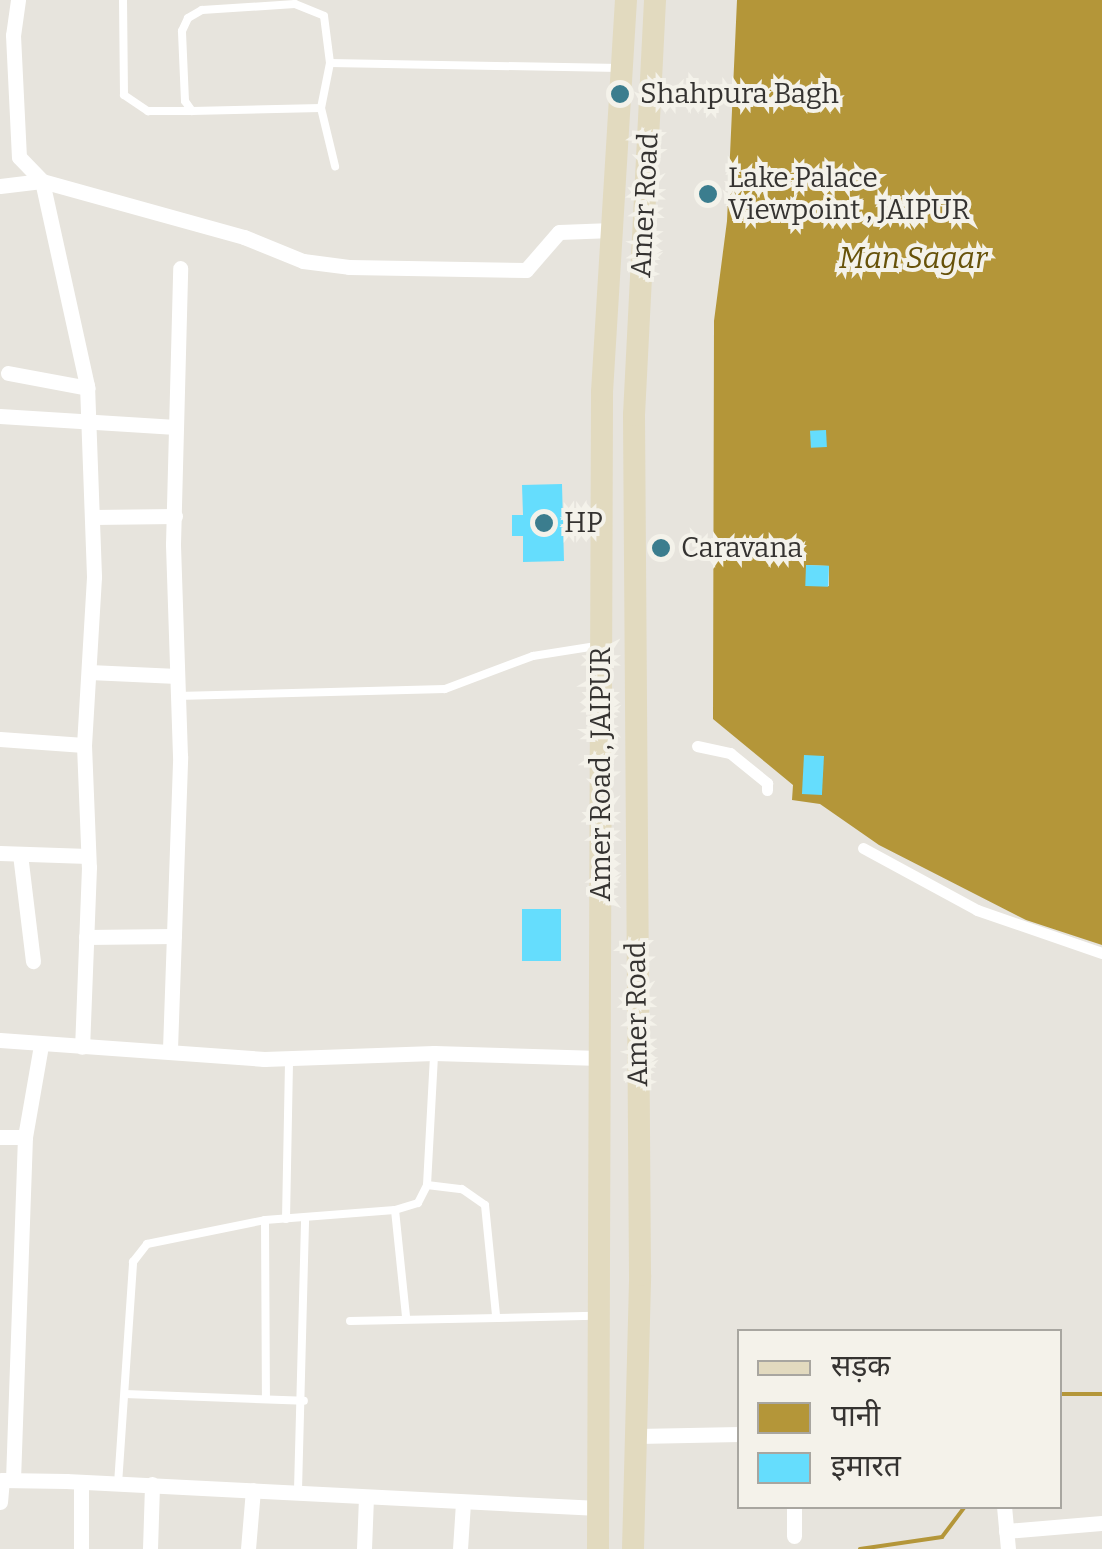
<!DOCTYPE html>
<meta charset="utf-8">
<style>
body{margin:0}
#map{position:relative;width:1102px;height:1549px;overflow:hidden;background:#e7e4dd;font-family:Bitter,"Noto Sans Devanagari",serif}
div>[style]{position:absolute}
.water>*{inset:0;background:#b49639}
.stream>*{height:4px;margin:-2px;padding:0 2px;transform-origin:2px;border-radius:2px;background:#b49639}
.building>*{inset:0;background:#65ddfd;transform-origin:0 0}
.service>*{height:8px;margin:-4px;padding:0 4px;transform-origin:4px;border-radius:4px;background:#fff}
.pedestrian>*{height:11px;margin:-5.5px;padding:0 5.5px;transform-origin:5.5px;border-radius:5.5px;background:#fff}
.minor>*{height:15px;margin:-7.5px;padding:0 7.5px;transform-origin:7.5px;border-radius:7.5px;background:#fff}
.secondary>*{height:22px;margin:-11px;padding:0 11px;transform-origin:11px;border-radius:11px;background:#e2dabf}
.dots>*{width:28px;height:28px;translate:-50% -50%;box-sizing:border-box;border:5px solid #f4f2ea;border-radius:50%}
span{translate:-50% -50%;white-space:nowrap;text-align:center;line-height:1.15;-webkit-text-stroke:8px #f4f2ea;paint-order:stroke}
.poi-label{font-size:28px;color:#353331}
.left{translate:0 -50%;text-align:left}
.street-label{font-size:28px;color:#353331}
.water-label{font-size:30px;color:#67520a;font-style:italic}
.legend{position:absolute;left:737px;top:1329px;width:325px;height:180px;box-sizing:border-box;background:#f4f2ea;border:2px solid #a8a6a0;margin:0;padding:12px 18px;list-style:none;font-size:30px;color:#353331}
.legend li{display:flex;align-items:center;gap:20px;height:50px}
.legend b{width:50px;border:2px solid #a8a6a0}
</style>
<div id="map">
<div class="water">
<div style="clip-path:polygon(evenodd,737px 0,1102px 0,1102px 945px,1026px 920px,879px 845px,820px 804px,792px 800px,793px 785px,713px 719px,714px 321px,727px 221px,737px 0,806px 565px,829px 566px,829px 586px,806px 586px,806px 565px)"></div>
</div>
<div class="stream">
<div style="left:1060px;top:1394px;width:42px"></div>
<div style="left:860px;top:1549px;width:83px;rotate:-8.3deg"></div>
<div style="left:942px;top:1537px;width:39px;rotate:-53deg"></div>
</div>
<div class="building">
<div style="left:826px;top:430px;width:17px;height:16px;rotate:87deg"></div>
<div style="clip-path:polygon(562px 484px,564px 561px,523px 562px,523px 536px,512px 536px,512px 515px,523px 515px,522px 485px)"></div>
<div style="left:806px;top:565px;width:23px;height:21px;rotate:2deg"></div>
<div style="left:804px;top:755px;width:20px;height:39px;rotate:3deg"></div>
<div style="left:522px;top:909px;width:39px;height:52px"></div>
</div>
<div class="service">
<div style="left:123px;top:0;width:95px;rotate:89.4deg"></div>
<div style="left:124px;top:95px;width:29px;rotate:34deg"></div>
<div style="left:148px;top:111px;width:44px"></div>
<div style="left:295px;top:4px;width:31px;rotate:22deg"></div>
<div style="left:324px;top:16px;width:47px;rotate:82.7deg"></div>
<div style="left:330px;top:63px;width:46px;rotate:101.3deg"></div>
<div style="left:321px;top:108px;width:129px;rotate:178.7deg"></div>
<div style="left:192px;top:111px;width:12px;rotate:-125deg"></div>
<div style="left:185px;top:101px;width:70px;rotate:-92.5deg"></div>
<div style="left:182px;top:31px;width:14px;rotate:-65deg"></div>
<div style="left:188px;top:18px;width:16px;rotate:-30deg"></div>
<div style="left:202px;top:10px;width:93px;rotate:-3.7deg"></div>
<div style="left:330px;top:63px;width:290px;rotate:1deg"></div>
<div style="left:321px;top:108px;width:60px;rotate:76.4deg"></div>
<div style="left:177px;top:696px;width:268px;rotate:-1.5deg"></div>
<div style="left:445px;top:689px;width:94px;rotate:-20.6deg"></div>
<div style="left:533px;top:656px;width:64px;rotate:-9deg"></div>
<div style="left:427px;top:1185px;width:35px;rotate:7deg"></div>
<div style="left:462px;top:1189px;width:28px;rotate:35deg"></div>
<div style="left:485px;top:1205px;width:112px;rotate:84.3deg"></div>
<div style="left:395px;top:1210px;width:24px;rotate:-17deg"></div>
<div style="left:418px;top:1203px;width:20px;rotate:-63deg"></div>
<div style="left:427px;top:1185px;width:131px;rotate:-86.9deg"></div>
<div style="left:286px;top:1219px;width:161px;rotate:-88.9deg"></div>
<div style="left:265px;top:1220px;width:179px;rotate:89.7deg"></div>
<div style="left:350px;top:1321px;width:245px;rotate:-1.2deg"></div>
<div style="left:125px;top:1394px;width:179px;rotate:2.2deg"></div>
<div style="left:118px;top:1484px;width:223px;rotate:-86.1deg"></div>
<div style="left:133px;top:1262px;width:23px;rotate:-52deg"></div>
<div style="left:147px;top:1244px;width:120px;rotate:-11.5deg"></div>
<div style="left:265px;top:1220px;width:130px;rotate:-4.4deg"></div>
<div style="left:395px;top:1210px;width:108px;rotate:84.1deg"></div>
<div style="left:298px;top:1490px;width:272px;rotate:-88.5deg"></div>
</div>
<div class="pedestrian">
<div style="left:697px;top:746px;width:34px;rotate:12deg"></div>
<div style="left:730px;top:753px;width:48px;rotate:39deg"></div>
<div style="left:767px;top:783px;width:7px;rotate:90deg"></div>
<div style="left:863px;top:848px;width:130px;rotate:28.5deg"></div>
<div style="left:977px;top:910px;width:132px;rotate:19deg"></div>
</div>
<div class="minor">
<div style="left:18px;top:0;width:35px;rotate:98deg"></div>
<div style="left:13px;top:35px;width:122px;rotate:87.2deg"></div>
<div style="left:19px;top:157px;width:33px;rotate:46deg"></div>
<div style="left:42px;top:181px;width:209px;rotate:77.6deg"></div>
<div style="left:87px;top:385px;width:192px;rotate:87.9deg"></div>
<div style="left:94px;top:577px;width:168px;rotate:93.4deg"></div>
<div style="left:84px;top:745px;width:122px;rotate:87.7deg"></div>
<div style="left:89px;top:867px;width:180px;rotate:92.2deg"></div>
<div style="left:0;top:186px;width:42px;rotate:-6.8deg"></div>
<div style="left:42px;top:181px;width:210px;rotate:15.5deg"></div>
<div style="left:244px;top:237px;width:64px;rotate:22.1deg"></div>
<div style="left:303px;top:261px;width:46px;rotate:7.4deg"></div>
<div style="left:349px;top:267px;width:177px;rotate:1deg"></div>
<div style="left:526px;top:270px;width:50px;rotate:-49deg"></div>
<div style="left:559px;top:232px;width:53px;rotate:-2.2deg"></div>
<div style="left:8px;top:373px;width:81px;rotate:10.6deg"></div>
<div style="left:0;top:416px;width:176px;rotate:3.6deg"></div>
<div style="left:93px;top:517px;width:82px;rotate:-0.7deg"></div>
<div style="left:89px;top:672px;width:88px;rotate:2.6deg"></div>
<div style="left:0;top:739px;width:84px;rotate:4.1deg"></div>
<div style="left:0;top:853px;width:88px;rotate:2deg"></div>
<div style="left:20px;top:854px;width:108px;rotate:83.1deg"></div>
<div style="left:86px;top:937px;width:88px;rotate:-0.7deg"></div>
<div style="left:0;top:1040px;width:265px;rotate:4.1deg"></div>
<div style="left:264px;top:1059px;width:170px;rotate:-2deg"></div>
<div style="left:434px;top:1053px;width:166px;rotate:1.7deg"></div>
<div style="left:170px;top:1049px;width:293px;rotate:-88deg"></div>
<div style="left:180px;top:756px;width:212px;rotate:-91.9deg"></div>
<div style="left:173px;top:544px;width:276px;rotate:-88.5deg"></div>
<div style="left:0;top:1137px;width:25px"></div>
<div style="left:25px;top:1137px;width:93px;rotate:-80.1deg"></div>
<div style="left:637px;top:1436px;width:103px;rotate:-1.1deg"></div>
<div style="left:13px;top:1480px;width:343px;rotate:-88deg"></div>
<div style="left:0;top:1502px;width:22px;rotate:-85deg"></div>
<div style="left:2px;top:1480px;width:64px;rotate:0.9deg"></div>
<div style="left:66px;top:1481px;width:533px;rotate:2.91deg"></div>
<div style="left:794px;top:1506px;width:30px;rotate:90deg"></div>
<div style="left:1004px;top:1506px;width:43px;rotate:84.7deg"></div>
<div style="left:1006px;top:1531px;width:96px;rotate:-4.8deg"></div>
<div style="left:81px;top:1549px;width:66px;rotate:-90deg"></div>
<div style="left:150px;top:1549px;width:65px;rotate:-88.2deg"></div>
<div style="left:248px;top:1549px;width:59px;rotate:-85.2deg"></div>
<div style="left:364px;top:1549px;width:51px;rotate:-87.8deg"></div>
<div style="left:460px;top:1549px;width:47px;rotate:-86.3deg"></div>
</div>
<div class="secondary">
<div style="left:598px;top:1549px;width:1157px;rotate:-89.8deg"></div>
<div style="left:602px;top:392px;width:393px;rotate:-86.5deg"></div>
<div style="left:633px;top:1549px;width:274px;rotate:-88.5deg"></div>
<div style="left:640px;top:1275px;width:860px;rotate:-90.4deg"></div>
<div style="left:634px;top:415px;width:416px;rotate:-87.1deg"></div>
</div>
<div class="dots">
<div style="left:620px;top:94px;background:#3b7d8e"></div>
<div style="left:708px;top:194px;background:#3b7d8e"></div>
<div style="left:544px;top:523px;background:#3b7d8e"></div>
<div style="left:661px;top:548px;background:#3b7d8e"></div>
</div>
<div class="poi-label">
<span class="left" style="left:640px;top:94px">Shahpura Bagh</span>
<span class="left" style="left:728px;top:194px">Lake Palace<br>Viewpoint , JAIPUR</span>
<span class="left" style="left:564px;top:523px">HP</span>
<span class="left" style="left:681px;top:548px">Caravana</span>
</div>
<div class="street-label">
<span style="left:645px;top:205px;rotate:-87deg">Amer Road</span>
<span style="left:601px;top:774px;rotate:-90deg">Amer Road , JAIPUR</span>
<span style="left:637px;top:1014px;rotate:-91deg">Amer Road</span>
</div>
<div class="water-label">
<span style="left:913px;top:258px">Man Sagar</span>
</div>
<ul class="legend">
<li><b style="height:12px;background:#e2dabf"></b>सड़क</li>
<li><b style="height:28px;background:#b49639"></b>पानी</li>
<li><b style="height:28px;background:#65ddfd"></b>इमारत</li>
</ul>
</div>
